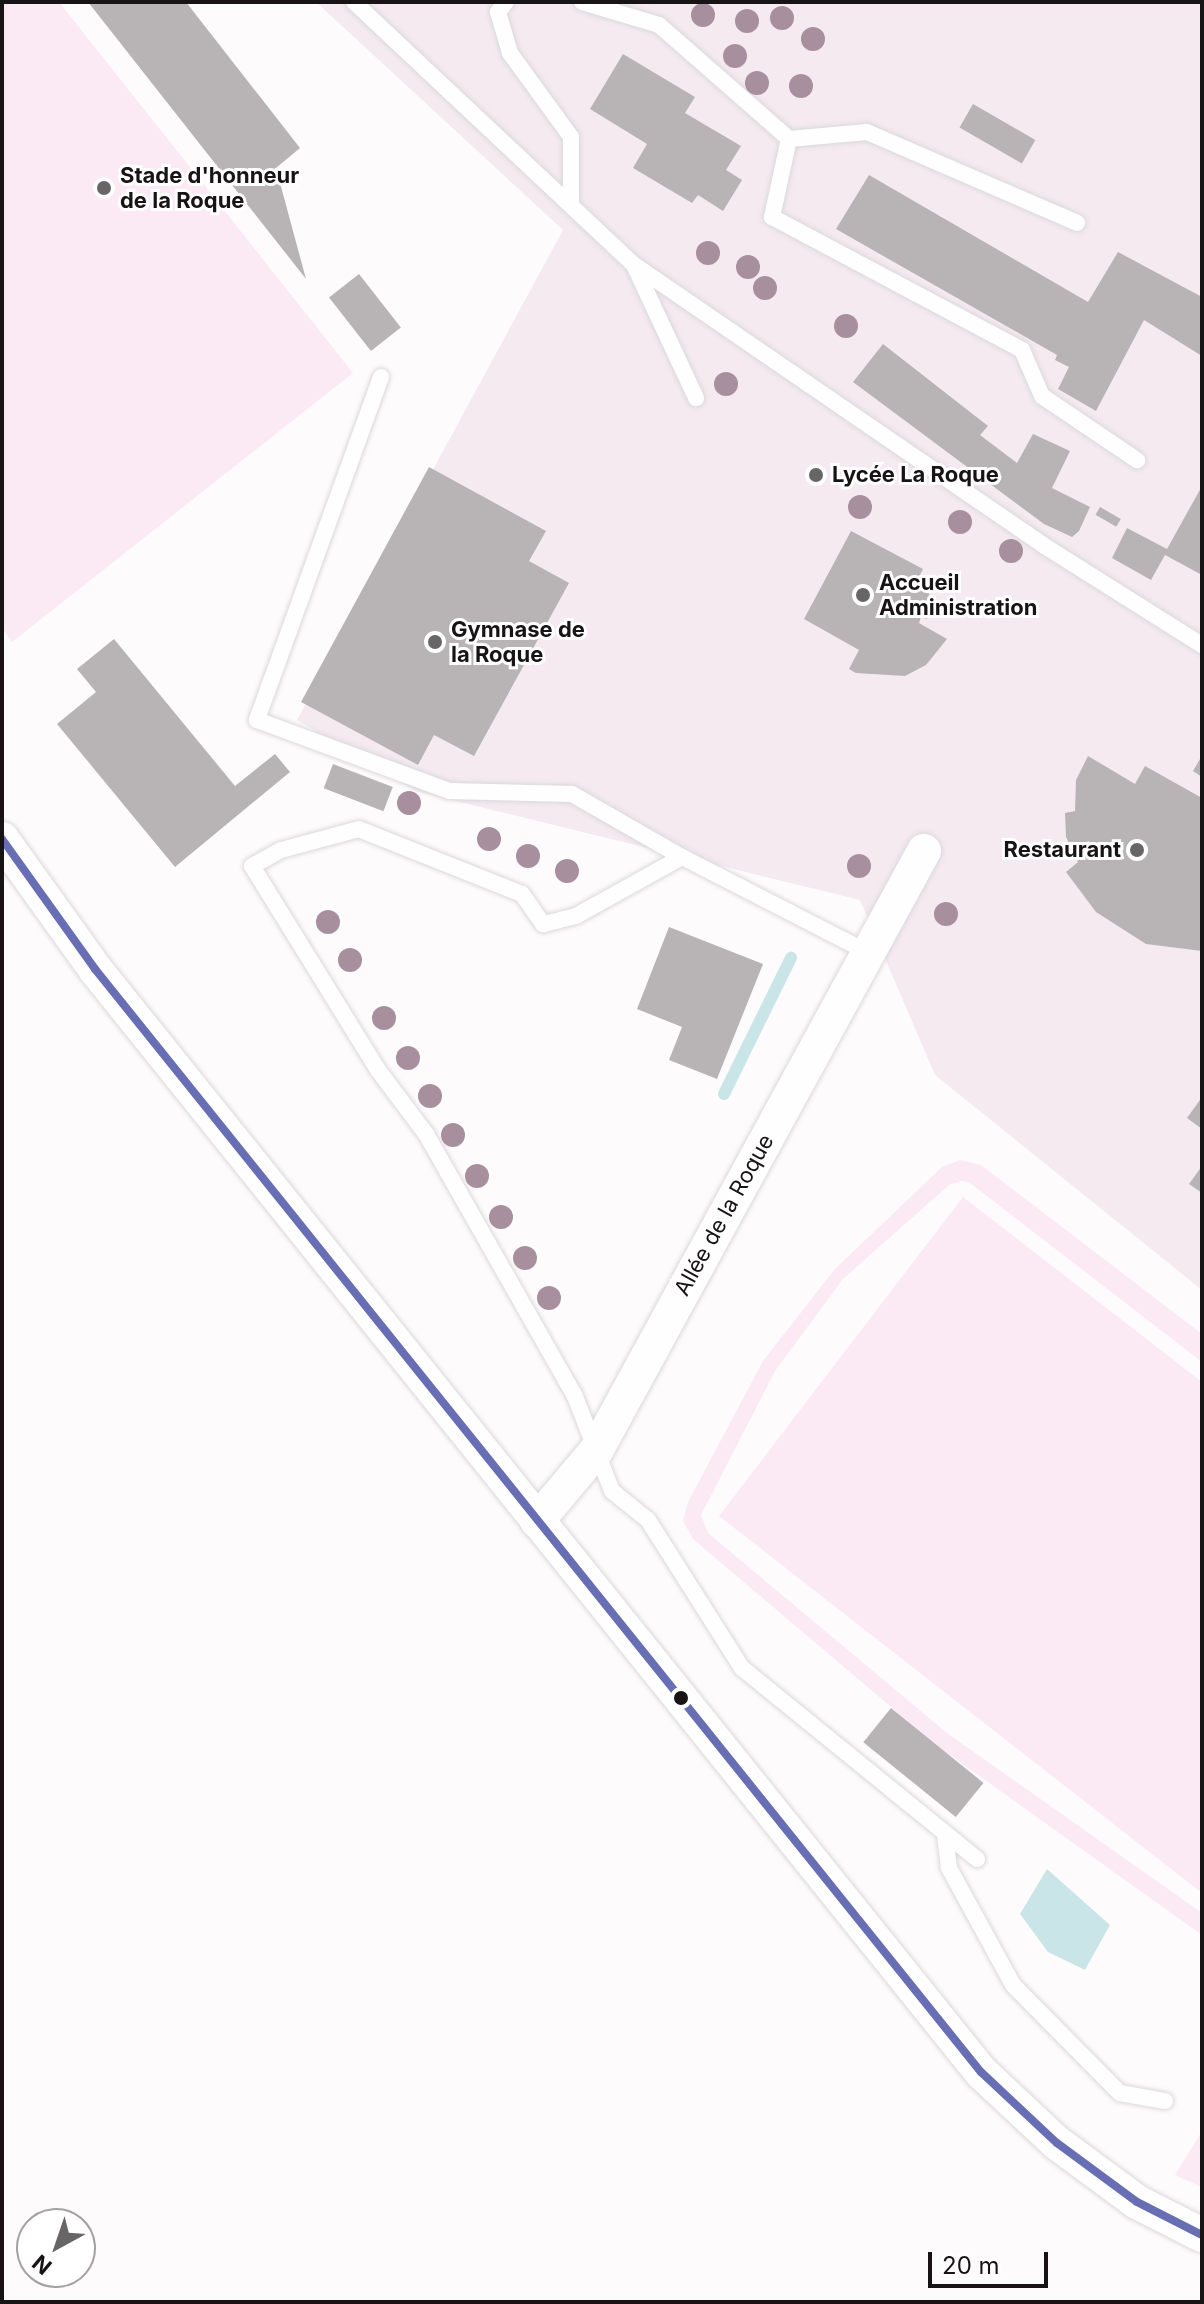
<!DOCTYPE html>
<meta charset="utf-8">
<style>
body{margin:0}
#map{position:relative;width:1204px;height:2304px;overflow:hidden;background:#fefbfd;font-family:Inter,sans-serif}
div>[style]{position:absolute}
.built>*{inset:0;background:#f4eaf0}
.green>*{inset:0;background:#fbe9f4}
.water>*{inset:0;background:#cae5e7}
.stream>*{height:12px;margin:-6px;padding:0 6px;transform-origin:6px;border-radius:6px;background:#cae5e7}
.building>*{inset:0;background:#b8b4b6;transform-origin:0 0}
.roads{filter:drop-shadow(0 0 2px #dbd8da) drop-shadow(0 0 2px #dbd8da)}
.service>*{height:16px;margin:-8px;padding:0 8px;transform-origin:8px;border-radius:8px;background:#fffeff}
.minor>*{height:34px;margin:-17px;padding:0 17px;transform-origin:17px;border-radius:17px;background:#fffeff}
.bus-1>*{height:8px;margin:-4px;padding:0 4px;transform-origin:4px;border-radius:4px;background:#686eb4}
.trees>*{width:24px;height:24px;margin:-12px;border-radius:50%;background:#a78f9e}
.dots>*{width:22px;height:22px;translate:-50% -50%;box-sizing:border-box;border:4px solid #fff;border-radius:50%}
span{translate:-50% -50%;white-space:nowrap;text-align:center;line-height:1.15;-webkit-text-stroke:6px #fff;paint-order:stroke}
.poi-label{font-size:22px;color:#181416;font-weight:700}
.left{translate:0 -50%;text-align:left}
.right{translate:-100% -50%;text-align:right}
.street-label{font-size:22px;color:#181416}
.frame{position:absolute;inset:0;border:4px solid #181416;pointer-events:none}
.north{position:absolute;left:16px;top:2208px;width:80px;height:80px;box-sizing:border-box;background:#fff;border:2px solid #a3a1a2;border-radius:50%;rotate:220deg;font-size:22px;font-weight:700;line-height:32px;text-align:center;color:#181416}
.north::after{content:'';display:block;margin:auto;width:28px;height:36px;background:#686567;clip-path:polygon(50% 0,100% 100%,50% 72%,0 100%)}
.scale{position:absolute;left:928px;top:2252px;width:120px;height:36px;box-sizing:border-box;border:4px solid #181416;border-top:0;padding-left:10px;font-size:24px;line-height:28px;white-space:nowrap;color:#181416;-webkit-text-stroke:6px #fff;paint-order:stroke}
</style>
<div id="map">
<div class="built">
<div style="clip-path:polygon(316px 2px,1202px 2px,1202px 1290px,935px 1075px,860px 900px,415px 791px,297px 720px,563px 230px)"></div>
</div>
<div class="green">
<div style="clip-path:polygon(2px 2px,59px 2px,353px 373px,12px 642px,2px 628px)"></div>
<div style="clip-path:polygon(960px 1160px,981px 1165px,1202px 1334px,1202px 1362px,970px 1183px,961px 1181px,949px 1185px,843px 1279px,775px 1371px,701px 1515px,708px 1533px,947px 1733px,1202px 1913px,1202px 1935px,936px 1745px,693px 1539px,683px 1521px,688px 1502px,763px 1361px,834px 1270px,942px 1167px)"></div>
<div style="clip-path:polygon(963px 1197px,1202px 1382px,1202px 1893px,719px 1516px)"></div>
<div style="clip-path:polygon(1202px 2131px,1202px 2187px,1175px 2175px)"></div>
</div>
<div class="water">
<div style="clip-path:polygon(1047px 1869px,1110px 1925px,1085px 1970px,1048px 1952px,1020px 1914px)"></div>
</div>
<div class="stream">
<div style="left:724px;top:1094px;width:152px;rotate:-63.8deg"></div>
</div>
<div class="building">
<div style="clip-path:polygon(88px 2px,186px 2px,300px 148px,276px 168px,306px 279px)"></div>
<div style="clip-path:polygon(623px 54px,695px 97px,685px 113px,741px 146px,726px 170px,742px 180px,723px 211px,698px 195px,692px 203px,633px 168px,647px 144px,590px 109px)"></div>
<div style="left:973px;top:104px;width:72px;height:27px;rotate:30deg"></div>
<div style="clip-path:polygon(869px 175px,1088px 302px,1118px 252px,1202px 297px,1202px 356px,1144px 320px,1096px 411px,1058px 389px,1069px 367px,1055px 360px,1057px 355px,836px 229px)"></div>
<div style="left:359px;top:274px;width:68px;height:38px;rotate:52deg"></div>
<div style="clip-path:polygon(883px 344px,988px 426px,980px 435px,1017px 463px,1033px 434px,1070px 451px,1052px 488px,1090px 507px,1079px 531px,1072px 537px,1044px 524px,853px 382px)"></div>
<div style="clip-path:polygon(429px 467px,546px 531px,529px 561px,569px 583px,474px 756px,434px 735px,418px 765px,301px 702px)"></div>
<div style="clip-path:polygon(1202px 486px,1202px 575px,1165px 555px,1151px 580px,1112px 558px,1127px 528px,1167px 549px)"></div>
<div style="left:1100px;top:507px;width:24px;height:9px;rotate:30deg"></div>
<div style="clip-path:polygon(851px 531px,923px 569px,919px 577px,929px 594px,927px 619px,921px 617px,919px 623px,947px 639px,926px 665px,905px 676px,856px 673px,849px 669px,859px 650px,804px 619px)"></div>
<div style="clip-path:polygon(114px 639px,235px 786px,275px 754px,290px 772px,175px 867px,57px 724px,96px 692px,77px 669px)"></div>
<div style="clip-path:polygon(1088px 756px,1135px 784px,1145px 766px,1202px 798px,1202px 951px,1146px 944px,1096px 912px,1066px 872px,1078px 862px,1066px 837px,1065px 813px,1075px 811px,1076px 780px)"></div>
<div style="clip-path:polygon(1200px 759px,1202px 760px,1202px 777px,1193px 771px)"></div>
<div style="left:333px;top:764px;width:64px;height:26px;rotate:21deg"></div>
<div style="clip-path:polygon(669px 927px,763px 964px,717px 1079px,669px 1060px,682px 1027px,637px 1009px)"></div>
<div style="clip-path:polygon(1202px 1097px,1202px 1129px,1187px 1118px)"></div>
<div style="clip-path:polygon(1202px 1166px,1202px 1193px,1189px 1184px)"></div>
<div style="left:891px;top:1708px;width:119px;height:44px;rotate:39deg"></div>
</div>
<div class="roads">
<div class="service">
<div style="left:354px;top:2px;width:383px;rotate:43.2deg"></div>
<div style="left:633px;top:264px;width:497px;rotate:34.4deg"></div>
<div style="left:1043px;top:545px;width:188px;rotate:32.2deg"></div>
<div style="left:506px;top:2px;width:13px;rotate:129deg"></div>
<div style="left:498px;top:12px;width:43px;rotate:73.7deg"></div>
<div style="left:510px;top:53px;width:104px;rotate:54deg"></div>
<div style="left:571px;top:137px;width:68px;rotate:90deg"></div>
<div style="left:582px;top:2px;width:80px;rotate:16.6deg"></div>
<div style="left:659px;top:25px;width:173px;rotate:41.2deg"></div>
<div style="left:789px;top:139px;width:80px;rotate:102.3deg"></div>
<div style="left:772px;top:217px;width:283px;rotate:28deg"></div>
<div style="left:1022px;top:350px;width:50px;rotate:66.5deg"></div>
<div style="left:1042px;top:396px;width:115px;rotate:34deg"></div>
<div style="left:789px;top:139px;width:78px;rotate:-5.1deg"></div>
<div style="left:867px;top:132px;width:229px;rotate:23.4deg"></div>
<div style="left:634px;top:265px;width:147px;rotate:65deg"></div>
<div style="left:381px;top:377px;width:365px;rotate:109.9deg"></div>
<div style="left:257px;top:720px;width:205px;rotate:20.3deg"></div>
<div style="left:449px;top:791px;width:123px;rotate:1.4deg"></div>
<div style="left:572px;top:794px;width:127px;rotate:29.8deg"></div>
<div style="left:869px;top:953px;width:210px;rotate:-152.8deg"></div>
<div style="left:682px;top:857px;width:121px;rotate:150.9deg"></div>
<div style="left:576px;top:916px;width:34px;rotate:166deg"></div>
<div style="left:543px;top:924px;width:37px;rotate:-125deg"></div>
<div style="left:522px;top:894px;width:175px;rotate:-158.3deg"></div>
<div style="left:359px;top:829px;width:81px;rotate:164.9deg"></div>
<div style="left:281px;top:850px;width:33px;rotate:151deg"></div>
<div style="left:252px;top:866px;width:240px;rotate:58.3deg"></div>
<div style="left:378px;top:1070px;width:80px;rotate:53.1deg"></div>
<div style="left:426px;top:1134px;width:299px;rotate:60.4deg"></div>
<div style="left:574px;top:1394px;width:104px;rotate:68.6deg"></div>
<div style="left:612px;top:1491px;width:46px;rotate:38.9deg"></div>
<div style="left:648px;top:1520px;width:175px;rotate:57.6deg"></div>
<div style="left:742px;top:1668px;width:303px;rotate:39.1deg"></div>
<div style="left:945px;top:1835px;width:33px;rotate:83deg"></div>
<div style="left:949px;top:1868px;width:133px;rotate:61.3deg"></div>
<div style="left:1013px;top:1985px;width:152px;rotate:45.3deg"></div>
<div style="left:1120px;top:2093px;width:46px;rotate:10.1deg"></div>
</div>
<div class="minor">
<div style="left:2px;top:839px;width:160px;rotate:54.4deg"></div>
<div style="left:95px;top:969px;width:1415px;rotate:51.23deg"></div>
<div style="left:981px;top:2072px;width:104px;rotate:43.1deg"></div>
<div style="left:1057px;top:2143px;width:99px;rotate:36.4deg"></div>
<div style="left:1137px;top:2202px;width:73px;rotate:26.9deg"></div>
<div style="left:537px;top:1521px;width:92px;rotate:-49.9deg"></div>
<div style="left:596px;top:1451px;width:684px;rotate:-61.34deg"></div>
</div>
</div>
<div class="bus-1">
<div style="left:2px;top:839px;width:160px;rotate:54.4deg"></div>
<div style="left:95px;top:969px;width:1415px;rotate:51.23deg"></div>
<div style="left:981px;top:2072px;width:104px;rotate:43.1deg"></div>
<div style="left:1057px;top:2143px;width:99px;rotate:36.4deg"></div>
<div style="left:1137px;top:2202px;width:73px;rotate:26.9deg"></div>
</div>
<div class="trees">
<div style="left:703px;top:15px"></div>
<div style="left:782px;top:18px"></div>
<div style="left:747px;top:21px"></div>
<div style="left:813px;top:39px"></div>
<div style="left:735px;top:56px"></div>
<div style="left:757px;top:83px"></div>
<div style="left:801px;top:86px"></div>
<div style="left:708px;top:253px"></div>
<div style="left:748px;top:267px"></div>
<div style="left:765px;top:288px"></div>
<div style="left:846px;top:326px"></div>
<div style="left:726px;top:384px"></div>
<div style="left:860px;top:507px"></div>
<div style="left:960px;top:522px"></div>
<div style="left:1011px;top:551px"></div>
<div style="left:409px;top:803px"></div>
<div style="left:489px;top:839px"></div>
<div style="left:528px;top:856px"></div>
<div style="left:859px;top:866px"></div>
<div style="left:567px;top:871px"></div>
<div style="left:946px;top:914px"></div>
<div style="left:328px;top:922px"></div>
<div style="left:350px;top:960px"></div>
<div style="left:384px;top:1018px"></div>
<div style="left:408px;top:1058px"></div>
<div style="left:430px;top:1096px"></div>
<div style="left:453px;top:1135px"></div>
<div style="left:477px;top:1176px"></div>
<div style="left:501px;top:1217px"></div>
<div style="left:525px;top:1258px"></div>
<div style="left:549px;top:1298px"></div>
</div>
<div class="dots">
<div style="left:104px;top:188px;background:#686567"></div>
<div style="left:816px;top:475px;background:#686567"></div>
<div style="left:863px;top:595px;background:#686567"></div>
<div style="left:435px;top:642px;background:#686567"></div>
<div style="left:1137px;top:850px;background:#686567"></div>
<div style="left:681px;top:1698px;background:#181416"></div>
</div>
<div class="poi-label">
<span class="left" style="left:120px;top:188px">Stade d'honneur<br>de la Roque</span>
<span class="left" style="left:832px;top:475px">Lycée La Roque</span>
<span class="left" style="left:879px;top:595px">Accueil<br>Administration</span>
<span class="left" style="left:451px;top:642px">Gymnase de<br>la Roque</span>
<span class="right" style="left:1121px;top:850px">Restaurant</span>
</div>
<div class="street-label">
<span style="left:724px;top:1215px;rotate:-61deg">Allée de la Roque</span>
</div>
<div class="frame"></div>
<div class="north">N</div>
<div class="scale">20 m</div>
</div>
